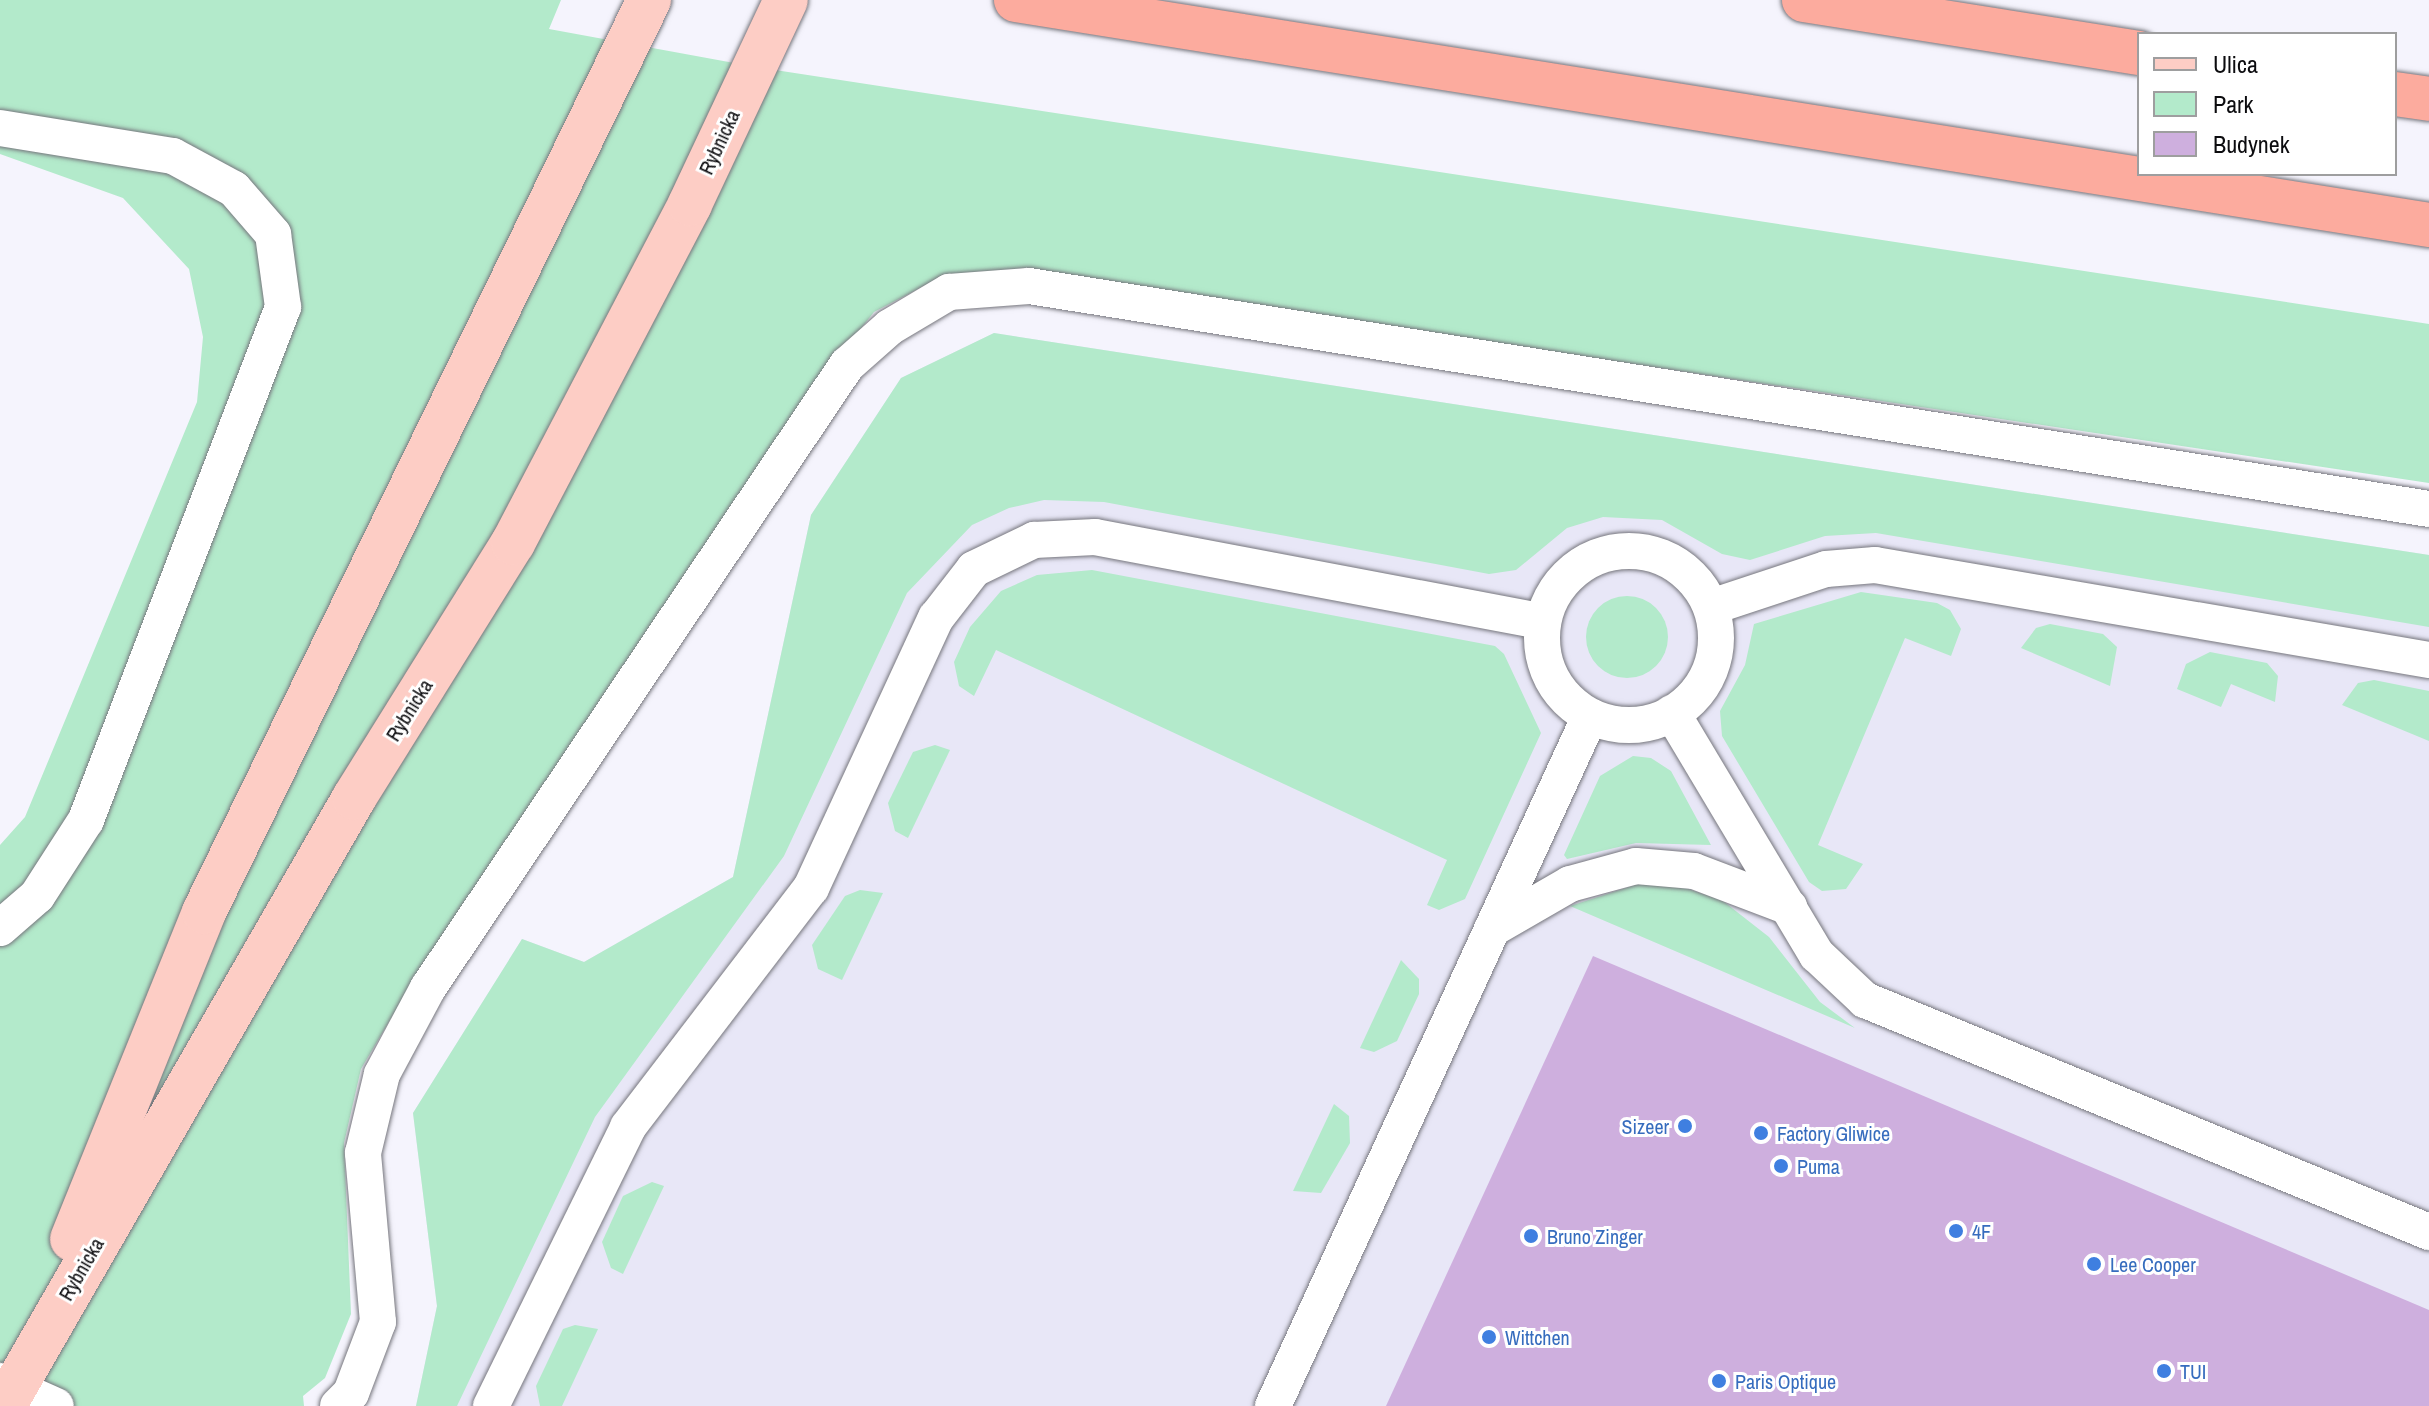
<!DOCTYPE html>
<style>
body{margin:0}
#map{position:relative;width:2429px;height:1406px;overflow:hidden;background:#f5f4fd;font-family:"Archivo Narrow",sans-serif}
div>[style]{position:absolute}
.built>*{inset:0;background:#e8e7f7}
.green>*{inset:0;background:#b3eacb}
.round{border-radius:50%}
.building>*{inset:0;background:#ceafde}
.roads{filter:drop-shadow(0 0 2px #76767d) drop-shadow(0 0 2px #76767d)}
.service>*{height:36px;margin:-18px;padding:0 18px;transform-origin:18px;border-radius:18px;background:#fff}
.service>.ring{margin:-18px;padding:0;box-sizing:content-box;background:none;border:36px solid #fff;border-radius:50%}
.primary>*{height:44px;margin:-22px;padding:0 22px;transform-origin:22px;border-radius:22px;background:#fdcdc5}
.motorway>*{height:44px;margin:-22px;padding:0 22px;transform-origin:22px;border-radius:22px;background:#fcab9e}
.dots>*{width:22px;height:22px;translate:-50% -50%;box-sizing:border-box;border:4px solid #fff;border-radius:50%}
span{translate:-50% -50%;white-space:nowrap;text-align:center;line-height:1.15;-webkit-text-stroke:6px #fff;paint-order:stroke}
.street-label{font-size:20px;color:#0c0c0f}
.shop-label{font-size:20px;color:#366cbe}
.right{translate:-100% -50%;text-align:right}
.left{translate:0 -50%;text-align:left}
.legend{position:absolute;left:2137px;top:32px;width:260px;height:144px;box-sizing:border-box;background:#fff;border:2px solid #9e9e9f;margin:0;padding:10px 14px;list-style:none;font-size:24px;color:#0c0c0f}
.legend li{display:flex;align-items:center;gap:16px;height:40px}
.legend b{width:40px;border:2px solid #9e9e9f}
</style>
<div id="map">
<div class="built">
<div style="clip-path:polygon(994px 333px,2429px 555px,2429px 1406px,416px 1406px,437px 1306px,413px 1113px,522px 939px,584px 962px,733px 877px,811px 515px,901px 378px)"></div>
</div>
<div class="green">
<div style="clip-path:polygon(0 0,561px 0,549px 29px,756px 67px,2429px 324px,2429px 483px,1032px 274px,945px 275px,874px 312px,840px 355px,419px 971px,361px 1069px,344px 1143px,351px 1314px,325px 1378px,303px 1396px,304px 1406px,0 1406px,0 845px,25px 817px,197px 402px,203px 337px,189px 269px,123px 198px,0 154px)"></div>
<div style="clip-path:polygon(994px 333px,2429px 555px,2429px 627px,1876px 533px,1825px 536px,1750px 560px,1722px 554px,1662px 520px,1603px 517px,1567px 528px,1516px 570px,1489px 574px,1104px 502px,1044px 500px,1009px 508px,972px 525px,907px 593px,784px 856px,595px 1117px,457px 1406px,416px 1406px,437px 1306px,413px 1113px,522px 939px,584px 962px,733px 877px,811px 515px,901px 378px)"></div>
<div style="clip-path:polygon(1092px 570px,1495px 646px,1504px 654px,1541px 733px,1465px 899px,1439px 910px,1427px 905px,1447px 860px,996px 650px,974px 696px,959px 686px,954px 662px,970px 627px,1001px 591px,1037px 575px)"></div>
<div style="clip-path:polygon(1861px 592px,1937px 603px,1950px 610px,1961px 629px,1951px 656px,1905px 638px,1818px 845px,1863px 864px,1846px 889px,1822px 891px,1809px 882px,1722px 736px,1720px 711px,1745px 665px,1754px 624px)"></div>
<div class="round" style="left:1586px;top:596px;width:82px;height:82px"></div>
<div style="clip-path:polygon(2050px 624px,2103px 634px,2117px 647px,2110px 686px,2021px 648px,2036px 628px)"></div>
<div style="clip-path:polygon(2210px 652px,2267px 663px,2278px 676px,2275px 702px,2231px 684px,2221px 707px,2177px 689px,2186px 664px)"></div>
<div style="clip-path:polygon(2374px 680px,2429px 691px,2429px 741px,2342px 705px,2358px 683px)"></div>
<div style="clip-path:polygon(935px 745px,950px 750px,908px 838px,895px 831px,888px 803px,913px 752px)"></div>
<div style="clip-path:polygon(1633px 756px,1651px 758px,1671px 771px,1711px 845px,1636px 843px,1567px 859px,1564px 855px,1600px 776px)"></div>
<div style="clip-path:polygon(1638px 884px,1680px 886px,1723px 901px,1769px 937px,1820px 1002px,1855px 1028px,1570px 906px)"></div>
<div style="clip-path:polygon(860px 890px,883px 893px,842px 980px,818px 969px,812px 945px,845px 896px)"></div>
<div style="clip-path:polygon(1401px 960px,1419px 979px,1419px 994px,1397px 1041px,1374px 1052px,1360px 1048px)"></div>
<div style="clip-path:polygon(1334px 1104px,1349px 1116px,1350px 1143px,1321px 1193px,1293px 1191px)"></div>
<div style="clip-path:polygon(652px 1182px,664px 1186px,623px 1274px,611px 1268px,602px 1242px,623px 1196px)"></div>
<div style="clip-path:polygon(575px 1325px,598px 1329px,562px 1406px,540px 1406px,536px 1386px,563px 1329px)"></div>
</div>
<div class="building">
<div style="clip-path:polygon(1593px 956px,2429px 1310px,2429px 1406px,1386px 1406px)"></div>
</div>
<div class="roads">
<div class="service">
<div style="left:0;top:128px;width:175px;rotate:9.2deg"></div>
<div style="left:173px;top:156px;width:69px;rotate:28.4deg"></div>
<div style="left:234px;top:189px;width:60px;rotate:49.1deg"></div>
<div style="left:273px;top:234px;width:74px;rotate:82.2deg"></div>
<div style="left:283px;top:307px;width:550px;rotate:111.01deg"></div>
<div style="left:86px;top:820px;width:90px;rotate:122.8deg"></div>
<div style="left:37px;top:896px;width:49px;rotate:139.1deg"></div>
<div class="ring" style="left:1542px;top:551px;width:138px;height:138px"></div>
<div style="left:1711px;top:607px;width:121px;rotate:-18.3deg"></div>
<div style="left:1826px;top:569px;width:49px;rotate:-4.7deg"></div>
<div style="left:1875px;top:565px;width:562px;rotate:9.73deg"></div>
<div style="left:1672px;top:713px;width:282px;rotate:59.1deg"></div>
<div style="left:1817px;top:955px;width:66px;rotate:43.2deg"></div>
<div style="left:1865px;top:1000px;width:610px;rotate:22.36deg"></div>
<div style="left:1492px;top:929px;width:90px;rotate:-30deg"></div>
<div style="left:1570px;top:884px;width:68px;rotate:-15.3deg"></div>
<div style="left:1636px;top:866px;width:58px;rotate:4.9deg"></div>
<div style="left:1694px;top:871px;width:102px;rotate:20.8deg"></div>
<div style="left:0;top:1381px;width:61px;rotate:24.1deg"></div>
<div style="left:338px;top:1406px;width:18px;rotate:-45deg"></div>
<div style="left:351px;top:1393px;width:76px;rotate:-69.2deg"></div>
<div style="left:378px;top:1322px;width:170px;rotate:-95.1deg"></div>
<div style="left:363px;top:1153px;width:81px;rotate:-76.5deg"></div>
<div style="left:382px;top:1074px;width:98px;rotate:-61.9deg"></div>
<div style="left:428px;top:988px;width:751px;rotate:-56.08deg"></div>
<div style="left:847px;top:365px;width:57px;rotate:-41.5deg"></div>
<div style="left:890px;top:327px;width:69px;rotate:-30.7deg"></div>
<div style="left:949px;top:292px;width:80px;rotate:-4.3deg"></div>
<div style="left:1029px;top:286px;width:1418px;rotate:9.05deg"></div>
<div style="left:491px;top:1406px;width:311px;rotate:-63.8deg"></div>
<div style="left:628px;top:1127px;width:301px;rotate:-52.6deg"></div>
<div style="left:811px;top:888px;width:298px;rotate:-65.2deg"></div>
<div style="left:936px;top:618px;width:62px;rotate:-52.2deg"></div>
<div style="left:974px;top:569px;width:67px;rotate:-25.8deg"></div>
<div style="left:1034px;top:540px;width:61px;rotate:-2.8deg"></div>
<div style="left:1095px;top:537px;width:456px;rotate:10.7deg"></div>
<div style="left:1273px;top:1406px;width:759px;rotate:-65.32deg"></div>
</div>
<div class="primary">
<div style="left:72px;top:1239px;width:353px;rotate:-68deg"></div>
<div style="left:204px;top:912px;width:1015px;rotate:-63.99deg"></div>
<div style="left:4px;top:1406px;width:702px;rotate:-60.07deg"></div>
<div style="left:354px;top:798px;width:301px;rotate:-58.1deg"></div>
<div style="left:513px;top:543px;width:382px;rotate:-62.4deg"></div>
<div style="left:690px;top:204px;width:225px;rotate:-64.8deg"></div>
</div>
<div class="motorway">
<div style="left:1016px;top:0;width:1431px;rotate:9.05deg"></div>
<div style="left:1804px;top:0;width:339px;rotate:9deg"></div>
<div style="left:2395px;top:94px;width:34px;rotate:8deg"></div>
</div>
</div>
<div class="dots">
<div style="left:1685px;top:1126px;background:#3f7fe0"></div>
<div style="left:1761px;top:1133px;background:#3f7fe0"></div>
<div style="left:1781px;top:1166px;background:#3f7fe0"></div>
<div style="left:1956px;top:1231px;background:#3f7fe0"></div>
<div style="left:1531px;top:1236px;background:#3f7fe0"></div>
<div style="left:2094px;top:1264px;background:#3f7fe0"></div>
<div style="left:1489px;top:1337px;background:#3f7fe0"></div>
<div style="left:2164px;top:1371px;background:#3f7fe0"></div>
<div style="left:1719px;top:1381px;background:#3f7fe0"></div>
</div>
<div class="street-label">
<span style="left:719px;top:142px;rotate:-65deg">Rybnicka</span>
<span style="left:409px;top:710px;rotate:-58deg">Rybnicka</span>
<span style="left:81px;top:1269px;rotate:-60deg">Rybnicka</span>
</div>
<div class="shop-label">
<span class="right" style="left:1669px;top:1126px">Sizeer</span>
<span class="left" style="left:1777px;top:1133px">Factory Gliwice</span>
<span class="left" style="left:1797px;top:1166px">Puma</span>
<span class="left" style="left:1972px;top:1231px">4F</span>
<span class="left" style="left:1547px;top:1236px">Bruno Zinger</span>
<span class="left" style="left:2110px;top:1264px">Lee Cooper</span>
<span class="left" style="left:1505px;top:1337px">Wittchen</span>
<span class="left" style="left:2180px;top:1371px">TUI</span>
<span class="left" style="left:1735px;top:1381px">Paris Optique</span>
</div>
<ul class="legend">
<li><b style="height:10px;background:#fdcdc5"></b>Ulica</li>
<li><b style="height:22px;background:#b3eacb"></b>Park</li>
<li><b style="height:22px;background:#ceafde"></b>Budynek</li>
</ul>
</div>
